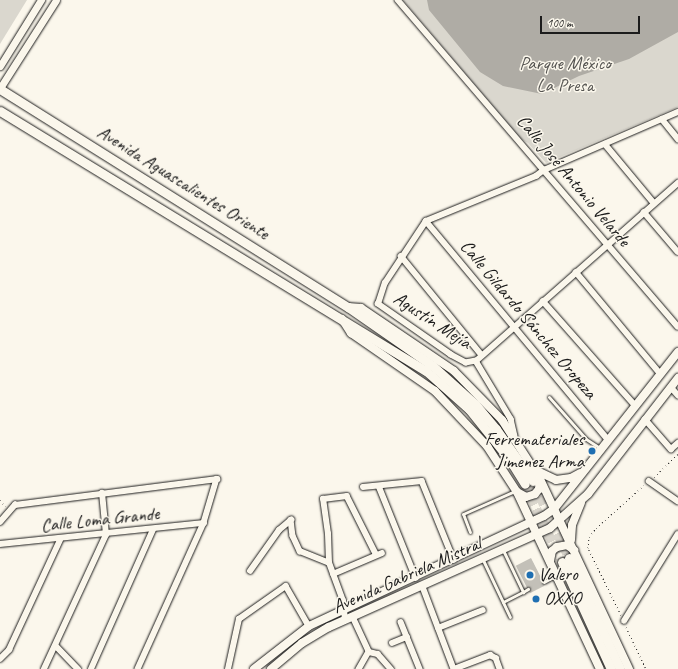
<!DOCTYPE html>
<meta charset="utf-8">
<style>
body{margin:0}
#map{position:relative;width:678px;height:669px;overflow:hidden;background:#fbf7ec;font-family:Caveat,sans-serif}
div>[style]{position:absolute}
.green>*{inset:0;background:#dad7ce}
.water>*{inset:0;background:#afaca5}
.shadow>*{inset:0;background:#0003;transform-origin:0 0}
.building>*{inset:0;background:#c3c0b8;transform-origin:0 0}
.primary-tunnel>*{height:9px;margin-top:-4.5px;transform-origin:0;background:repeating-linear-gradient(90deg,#dad6cd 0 9px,transparent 0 13.5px)}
.path>*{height:1px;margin-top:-0.5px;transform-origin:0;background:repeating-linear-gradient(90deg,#1c1c1c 0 1px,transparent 0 4px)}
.roads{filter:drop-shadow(0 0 1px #1c1c1c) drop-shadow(0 0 1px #1c1c1c)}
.service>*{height:3px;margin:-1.5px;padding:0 1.5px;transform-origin:1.5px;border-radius:1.5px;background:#fbf7ec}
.minor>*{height:5.5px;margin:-2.75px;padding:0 2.75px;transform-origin:2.75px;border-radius:2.75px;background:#fbf7ec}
.tertiary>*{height:7px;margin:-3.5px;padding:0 3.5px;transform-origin:3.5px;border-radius:3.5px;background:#fbf7ec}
.secondary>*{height:8px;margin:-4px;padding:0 4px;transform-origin:4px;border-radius:4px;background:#fbf7ec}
.primary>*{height:9px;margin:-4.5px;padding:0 4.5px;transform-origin:4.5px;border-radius:4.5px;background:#fbf7ec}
.dots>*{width:11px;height:11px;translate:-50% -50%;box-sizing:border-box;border:2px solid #fbf7ec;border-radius:50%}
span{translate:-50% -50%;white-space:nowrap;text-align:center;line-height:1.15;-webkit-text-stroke:3px #fbf7ec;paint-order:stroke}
.park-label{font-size:19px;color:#555451}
.street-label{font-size:19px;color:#1c1c1c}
.poi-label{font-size:19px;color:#1c1c1c}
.right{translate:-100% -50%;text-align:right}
.left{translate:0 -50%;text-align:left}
.scale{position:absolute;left:540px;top:16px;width:100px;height:18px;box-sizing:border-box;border:2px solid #1c1c1c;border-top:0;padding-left:5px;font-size:12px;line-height:14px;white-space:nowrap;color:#1c1c1c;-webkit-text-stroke:3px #fbf7ec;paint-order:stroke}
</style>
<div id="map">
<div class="green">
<div style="clip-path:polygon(0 0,27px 0,0 44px)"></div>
<div style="clip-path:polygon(403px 0,678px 0,678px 107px,546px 163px,528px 143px,521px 139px)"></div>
</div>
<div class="water">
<div style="clip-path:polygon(427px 0,678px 0,678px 32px,629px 59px,579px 76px,542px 94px,503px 86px,480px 72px,429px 10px)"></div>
</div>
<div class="shadow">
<div style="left:531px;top:559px;width:30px;height:16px;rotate:63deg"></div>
</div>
<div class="building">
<div style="left:531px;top:558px;width:30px;height:17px;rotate:63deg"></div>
</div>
<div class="primary-tunnel">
<div style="left:525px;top:484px;width:86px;rotate:64.6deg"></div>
<div style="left:534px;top:484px;width:82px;rotate:64.7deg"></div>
</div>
<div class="path">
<div style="left:654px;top:477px;width:33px;rotate:-44deg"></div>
<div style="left:0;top:500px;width:8px;rotate:50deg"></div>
<div style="left:621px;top:615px;width:75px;rotate:-116.2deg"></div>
<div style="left:588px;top:548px;width:11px;rotate:-85deg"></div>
<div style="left:589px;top:537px;width:11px;rotate:-52deg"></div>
<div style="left:596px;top:528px;width:64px;rotate:-41.9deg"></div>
<div style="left:626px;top:627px;width:47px;rotate:64.5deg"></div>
</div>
<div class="roads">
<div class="service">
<div style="left:549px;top:397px;width:56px;rotate:48.6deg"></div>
<div style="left:586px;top:439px;width:17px;rotate:33deg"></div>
<div style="left:470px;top:532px;width:19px;rotate:-111deg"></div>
<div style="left:463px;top:514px;width:57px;rotate:-23.9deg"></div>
<div style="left:503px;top:550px;width:47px;rotate:64.5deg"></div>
<div style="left:523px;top:592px;width:6px;rotate:-31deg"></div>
<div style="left:483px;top:560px;width:63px;rotate:64.7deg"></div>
<div style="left:544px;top:582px;width:13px;rotate:-29deg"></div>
<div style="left:503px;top:602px;width:22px;rotate:-27deg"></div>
</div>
<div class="minor">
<div style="left:398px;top:0;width:430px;rotate:49.4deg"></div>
<div style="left:662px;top:119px;width:26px;rotate:51deg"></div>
<div style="left:605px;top:144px;width:77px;rotate:50.3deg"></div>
<div style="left:644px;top:212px;width:52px;rotate:49.6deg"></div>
<div style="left:426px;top:221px;width:283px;rotate:50.2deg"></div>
<div style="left:401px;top:256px;width:127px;rotate:50.8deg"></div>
<div style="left:576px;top:272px;width:131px;rotate:50.3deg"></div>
<div style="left:543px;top:301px;width:139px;rotate:48.5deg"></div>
<div style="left:476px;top:361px;width:10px;rotate:169deg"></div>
<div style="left:466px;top:363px;width:17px;rotate:-152deg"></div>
<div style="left:451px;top:355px;width:89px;rotate:-145.1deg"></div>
<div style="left:378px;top:304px;width:22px;rotate:-72deg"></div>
<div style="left:385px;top:283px;width:74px;rotate:-56.5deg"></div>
<div style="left:426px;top:221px;width:119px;rotate:-22.2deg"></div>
<div style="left:536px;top:176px;width:10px;rotate:-37deg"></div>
<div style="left:544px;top:170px;width:146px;rotate:-23.4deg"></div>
<div style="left:476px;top:361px;width:269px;rotate:-41.4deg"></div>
<div style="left:476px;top:361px;width:68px;rotate:58.9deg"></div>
<div style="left:511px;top:419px;width:17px;rotate:77deg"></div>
<div style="left:671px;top:387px;width:11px;rotate:49deg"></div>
<div style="left:645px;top:419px;width:40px;rotate:49deg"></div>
<div style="left:671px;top:449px;width:9px;rotate:-41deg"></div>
<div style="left:649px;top:481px;width:35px;rotate:35deg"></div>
<div style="left:379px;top:486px;width:99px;rotate:68.1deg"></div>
<div style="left:363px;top:487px;width:59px;rotate:-5.8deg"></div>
<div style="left:422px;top:481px;width:85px;rotate:67.9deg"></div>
<div style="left:291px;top:520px;width:16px;rotate:83deg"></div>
<div style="left:293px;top:536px;width:17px;rotate:65deg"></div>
<div style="left:300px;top:551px;width:31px;rotate:22deg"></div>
<div style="left:0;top:522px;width:23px;rotate:-49deg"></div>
<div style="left:15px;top:505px;width:204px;rotate:-7.3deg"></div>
<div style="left:217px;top:479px;width:46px;rotate:106.5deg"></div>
<div style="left:204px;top:523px;width:160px;rotate:114.3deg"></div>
<div style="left:0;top:544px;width:205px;rotate:-5.9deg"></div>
<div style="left:250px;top:571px;width:50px;rotate:-54.7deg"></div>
<div style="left:279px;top:530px;width:16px;rotate:-40deg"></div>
<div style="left:333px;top:574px;width:53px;rotate:-23.2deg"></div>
<div style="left:423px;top:587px;width:88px;rotate:69.3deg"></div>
<div style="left:353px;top:617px;width:38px;rotate:65deg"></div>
<div style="left:369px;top:652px;width:20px;rotate:120deg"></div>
<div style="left:345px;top:620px;width:19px;rotate:-96deg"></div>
<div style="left:343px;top:601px;width:40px;rotate:-110.2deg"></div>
<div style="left:329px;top:563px;width:29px;rotate:-92deg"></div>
<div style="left:328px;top:534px;width:35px;rotate:-98deg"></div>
<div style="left:323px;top:499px;width:24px;rotate:-7deg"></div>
<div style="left:347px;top:496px;width:65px;rotate:63.4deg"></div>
<div style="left:624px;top:621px;width:102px;rotate:-58.2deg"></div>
<div style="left:401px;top:622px;width:51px;rotate:68deg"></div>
<div style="left:438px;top:628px;width:48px;rotate:-21.8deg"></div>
<div style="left:392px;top:643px;width:16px;rotate:-22deg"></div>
<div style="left:56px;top:646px;width:32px;rotate:46deg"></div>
<div style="left:369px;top:652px;width:9px;rotate:13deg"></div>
<div style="left:378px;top:654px;width:20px;rotate:49deg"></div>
<div style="left:0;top:659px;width:13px;rotate:-45deg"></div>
<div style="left:9px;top:650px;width:121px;rotate:-65.1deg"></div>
<div style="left:44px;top:669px;width:148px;rotate:-65.2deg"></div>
<div style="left:106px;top:535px;width:42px;rotate:-95.4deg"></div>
<div style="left:91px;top:669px;width:152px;rotate:-66deg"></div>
<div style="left:228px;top:669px;width:51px;rotate:-77.6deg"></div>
<div style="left:239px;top:619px;width:57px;rotate:-35.1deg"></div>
<div style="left:286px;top:586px;width:46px;rotate:60.1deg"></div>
<div style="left:454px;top:669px;width:39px;rotate:-21deg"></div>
<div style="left:490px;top:655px;width:7px;rotate:27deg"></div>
<div style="left:496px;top:658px;width:12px;rotate:70deg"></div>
</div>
<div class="tertiary">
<div style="left:0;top:66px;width:78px;rotate:-58.2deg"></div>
<div style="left:0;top:88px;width:104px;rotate:-57.5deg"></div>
</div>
<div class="secondary">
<div style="left:348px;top:307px;width:13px;rotate:4deg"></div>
<div style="left:361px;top:308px;width:112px;rotate:34.1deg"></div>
<div style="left:454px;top:371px;width:69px;rotate:45.6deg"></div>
<div style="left:502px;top:420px;width:70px;rotate:57.2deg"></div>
<div style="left:540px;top:479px;width:210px;rotate:64.9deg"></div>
<div style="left:342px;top:319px;width:17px;rotate:57deg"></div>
<div style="left:351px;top:333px;width:102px;rotate:34.6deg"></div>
<div style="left:435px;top:391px;width:76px;rotate:46.6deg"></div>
<div style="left:487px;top:446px;width:55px;rotate:56.9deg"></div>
<div style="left:517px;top:492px;width:195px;rotate:64.9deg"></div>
<div style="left:537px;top:471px;width:21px;rotate:25deg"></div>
<div style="left:556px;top:480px;width:15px;rotate:-8deg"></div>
<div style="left:571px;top:478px;width:10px;rotate:-29deg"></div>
<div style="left:517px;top:492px;width:10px;rotate:29deg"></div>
<div style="left:526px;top:497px;width:9px;rotate:-18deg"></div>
<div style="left:535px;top:494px;width:6px;rotate:-51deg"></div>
<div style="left:539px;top:489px;width:10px;rotate:-84deg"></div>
<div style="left:571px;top:540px;width:15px;rotate:-86deg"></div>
<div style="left:572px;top:525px;width:24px;rotate:-68deg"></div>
<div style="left:550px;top:561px;width:10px;rotate:-79deg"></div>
<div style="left:552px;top:551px;width:6px;rotate:-39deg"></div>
<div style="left:557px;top:547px;width:10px;rotate:-11deg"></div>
<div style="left:567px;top:545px;width:9px;rotate:36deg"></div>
<div style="left:254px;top:669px;width:70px;rotate:-38deg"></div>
<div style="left:309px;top:626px;width:259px;rotate:-25.1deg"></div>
<div style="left:544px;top:516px;width:12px;rotate:-35deg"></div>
<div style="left:554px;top:509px;width:200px;rotate:-51.7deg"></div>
<div style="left:271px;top:669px;width:40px;rotate:-40deg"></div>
<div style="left:302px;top:643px;width:31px;rotate:-31deg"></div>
<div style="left:329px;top:627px;width:242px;rotate:-24.1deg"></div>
<div style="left:550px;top:528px;width:51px;rotate:-41.8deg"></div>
<div style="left:588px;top:494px;width:147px;rotate:-52.2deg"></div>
</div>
<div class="primary">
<div style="left:0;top:89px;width:411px;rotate:32.1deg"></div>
<div style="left:348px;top:307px;width:103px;rotate:34.8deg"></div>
<div style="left:433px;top:366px;width:57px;rotate:42.1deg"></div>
<div style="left:475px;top:404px;width:33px;rotate:50deg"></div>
<div style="left:496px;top:429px;width:64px;rotate:54.6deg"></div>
<div style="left:0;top:111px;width:498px;rotate:31.4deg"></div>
<div style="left:425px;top:370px;width:59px;rotate:41.6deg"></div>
<div style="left:469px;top:409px;width:65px;rotate:51.2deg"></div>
<div style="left:510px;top:460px;width:28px;rotate:58deg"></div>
<div style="left:569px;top:558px;width:122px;rotate:65.3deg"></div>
<div style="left:562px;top:562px;width:118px;rotate:65.4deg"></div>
</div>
</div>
<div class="dots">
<div style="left:592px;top:451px;background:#1f6fb2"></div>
<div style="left:530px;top:575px;background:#1f6fb2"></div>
<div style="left:536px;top:599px;background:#1f6fb2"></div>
</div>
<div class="park-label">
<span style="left:565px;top:75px">Parque México<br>La Presa</span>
</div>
<div class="street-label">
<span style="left:573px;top:181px;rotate:50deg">Calle José Antonio Velarde</span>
<span style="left:183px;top:183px;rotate:32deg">Avenida Aguascalientes Oriente</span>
<span style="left:528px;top:320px;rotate:50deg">Calle Gildardo Sánchez Oropeza</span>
<span style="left:432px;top:321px;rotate:33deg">Agustín Mejía</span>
<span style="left:100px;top:520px;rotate:-6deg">Calle Loma Grande</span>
<span style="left:407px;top:576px;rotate:-24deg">Avenida Gabriela Mistral</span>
</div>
<div class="poi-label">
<span class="right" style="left:584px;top:451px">Ferremateriales<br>Jimenez Arma</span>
<span class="left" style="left:538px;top:575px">Valero</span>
<span class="left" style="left:544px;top:599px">OXXO</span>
</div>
<div class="scale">100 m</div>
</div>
